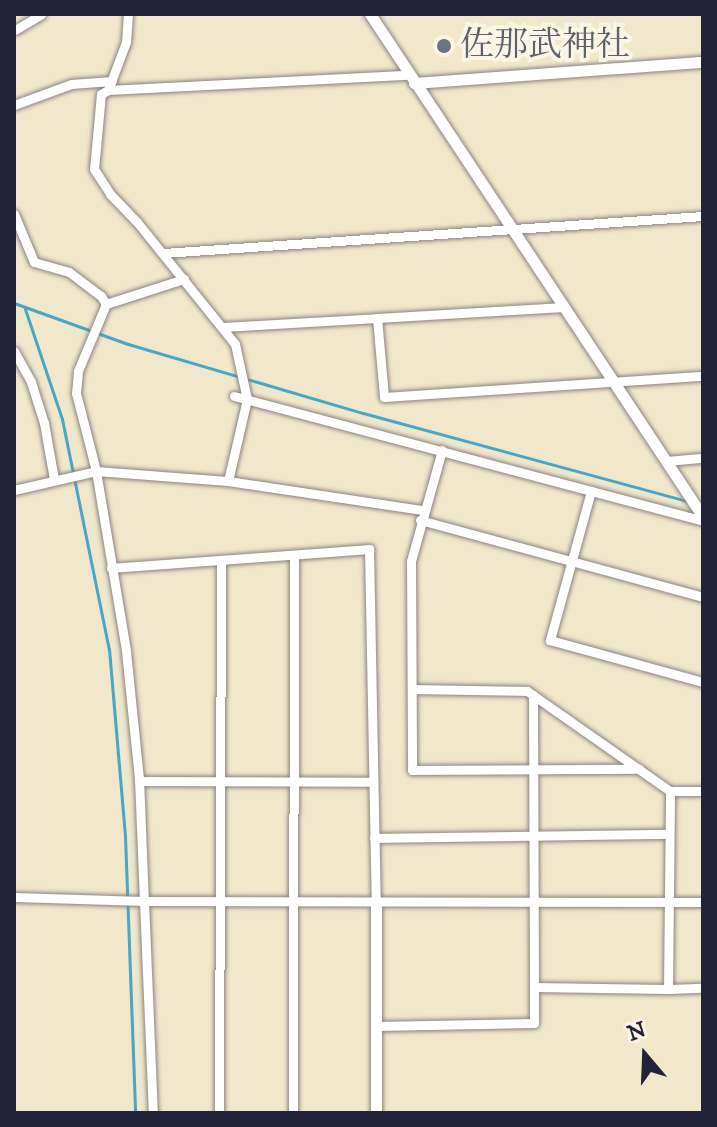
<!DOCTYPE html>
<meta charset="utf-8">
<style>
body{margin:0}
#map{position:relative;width:717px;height:1127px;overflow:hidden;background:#f1e7cb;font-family:"IM FELL DW Pica","Noto Serif JP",serif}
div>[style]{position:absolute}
.stream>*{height:3px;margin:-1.5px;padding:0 1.5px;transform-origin:1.5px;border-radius:1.5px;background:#47a7c6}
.roads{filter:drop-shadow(0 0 2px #8a8483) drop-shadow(0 0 2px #8a8483)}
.minor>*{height:9px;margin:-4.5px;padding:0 4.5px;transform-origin:4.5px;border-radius:4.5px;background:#fff}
.tertiary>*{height:11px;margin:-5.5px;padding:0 5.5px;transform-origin:5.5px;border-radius:5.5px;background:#fff}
.dots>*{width:22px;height:22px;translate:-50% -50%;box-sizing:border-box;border:4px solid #fcf5e5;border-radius:50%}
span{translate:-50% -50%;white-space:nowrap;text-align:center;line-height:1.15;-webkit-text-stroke:8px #fcf5e5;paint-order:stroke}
.worship-label{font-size:34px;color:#5b616d}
.left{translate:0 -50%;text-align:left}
.frame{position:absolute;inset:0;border:16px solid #22223b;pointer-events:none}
.north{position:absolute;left:605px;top:1015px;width:80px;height:80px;-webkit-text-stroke:6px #fcf5e5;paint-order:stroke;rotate:341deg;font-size:22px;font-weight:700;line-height:32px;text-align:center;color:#22223b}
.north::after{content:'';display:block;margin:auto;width:28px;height:36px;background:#22223b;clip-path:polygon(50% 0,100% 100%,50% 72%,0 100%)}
</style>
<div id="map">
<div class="stream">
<div style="left:14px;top:303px;width:121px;rotate:19.8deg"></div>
<div style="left:128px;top:344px;width:245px;rotate:16.4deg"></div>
<div style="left:363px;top:413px;width:337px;rotate:15.2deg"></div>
<div style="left:25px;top:309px;width:116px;rotate:71.4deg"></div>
<div style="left:62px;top:419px;width:235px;rotate:78.5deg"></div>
<div style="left:109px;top:649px;width:188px;rotate:85.1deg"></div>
<div style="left:125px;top:836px;width:277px;rotate:87.9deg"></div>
</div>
<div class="roads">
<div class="minor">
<div style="left:128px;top:14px;width:28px;rotate:94deg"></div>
<div style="left:126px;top:42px;width:51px;rotate:110.6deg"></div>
<div style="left:108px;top:90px;width:8px;rotate:150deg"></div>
<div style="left:101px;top:94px;width:75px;rotate:95.3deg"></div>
<div style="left:94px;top:169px;width:30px;rotate:57deg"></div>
<div style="left:110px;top:194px;width:39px;rotate:46deg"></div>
<div style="left:137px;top:222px;width:156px;rotate:51.2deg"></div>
<div style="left:235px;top:344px;width:56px;rotate:77.7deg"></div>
<div style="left:247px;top:399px;width:84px;rotate:103deg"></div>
<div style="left:15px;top:30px;width:31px;rotate:-31deg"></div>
<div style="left:108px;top:90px;width:300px;rotate:-2.9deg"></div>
<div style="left:14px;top:105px;width:61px;rotate:-20.2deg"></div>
<div style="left:71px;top:84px;width:41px;rotate:-4.2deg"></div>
<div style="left:14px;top:214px;width:52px;rotate:67.4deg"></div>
<div style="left:34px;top:262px;width:36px;rotate:16deg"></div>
<div style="left:69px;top:272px;width:40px;rotate:37deg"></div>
<div style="left:101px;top:296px;width:9px;rotate:58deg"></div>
<div style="left:106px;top:304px;width:73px;rotate:112.7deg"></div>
<div style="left:78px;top:371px;width:22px;rotate:95deg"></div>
<div style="left:76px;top:393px;width:81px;rotate:75.6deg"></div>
<div style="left:96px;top:471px;width:182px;rotate:80.5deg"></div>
<div style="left:126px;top:651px;width:128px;rotate:84.2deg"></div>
<div style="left:139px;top:778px;width:123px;rotate:87.7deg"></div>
<div style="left:144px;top:901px;width:559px;rotate:0.1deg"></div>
<div style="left:163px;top:253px;width:541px;rotate:-3.92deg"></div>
<div style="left:106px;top:304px;width:82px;rotate:-17.8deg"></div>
<div style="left:563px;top:307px;width:186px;rotate:176.6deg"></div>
<div style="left:377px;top:318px;width:79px;rotate:84.9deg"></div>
<div style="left:384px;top:397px;width:320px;rotate:-3.8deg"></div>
<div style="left:223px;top:327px;width:154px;rotate:-3.3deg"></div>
<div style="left:14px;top:351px;width:35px;rotate:61deg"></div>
<div style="left:31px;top:382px;width:43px;rotate:72.4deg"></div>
<div style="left:44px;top:423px;width:57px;rotate:79.9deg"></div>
<div style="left:234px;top:396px;width:485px;rotate:14.9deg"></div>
<div style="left:442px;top:450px;width:115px;rotate:105.6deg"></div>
<div style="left:411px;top:561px;width:209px;rotate:89.7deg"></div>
<div style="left:412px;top:770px;width:227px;rotate:-0.3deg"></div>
<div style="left:666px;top:461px;width:37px;rotate:-5deg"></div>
<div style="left:14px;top:490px;width:84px;rotate:-13deg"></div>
<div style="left:96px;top:471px;width:132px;rotate:4.3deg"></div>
<div style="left:228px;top:481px;width:197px;rotate:8.5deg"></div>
<div style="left:591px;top:491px;width:155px;rotate:105.4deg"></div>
<div style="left:550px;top:640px;width:159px;rotate:15.4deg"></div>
<div style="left:420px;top:520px;width:293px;rotate:15.2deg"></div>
<div style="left:111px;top:568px;width:259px;rotate:-4.2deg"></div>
<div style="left:369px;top:549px;width:352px;rotate:88.9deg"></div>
<div style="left:533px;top:695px;width:292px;rotate:89.8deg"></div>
<div style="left:139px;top:781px;width:233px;rotate:0.2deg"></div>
<div style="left:670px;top:791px;width:33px"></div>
<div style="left:374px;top:838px;width:295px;rotate:-0.8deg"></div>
<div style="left:14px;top:897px;width:130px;rotate:1.8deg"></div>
<div style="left:144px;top:901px;width:212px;rotate:87.6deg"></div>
<div style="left:668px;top:989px;width:35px;rotate:-2deg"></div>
<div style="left:376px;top:1026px;width:158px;rotate:-1.1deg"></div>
<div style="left:534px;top:1023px;width:36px;rotate:-90deg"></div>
<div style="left:534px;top:987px;width:134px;rotate:0.9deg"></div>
<div style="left:668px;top:989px;width:198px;rotate:-89.4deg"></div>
<div style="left:670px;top:791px;width:174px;rotate:-145deg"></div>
<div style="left:527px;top:691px;width:114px;rotate:-179deg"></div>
<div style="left:219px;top:1113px;width:553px;rotate:-89.79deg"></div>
<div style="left:293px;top:1113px;width:558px;rotate:-89.9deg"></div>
</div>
<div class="tertiary">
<div style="left:370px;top:14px;width:603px;rotate:56.49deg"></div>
<div style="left:414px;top:83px;width:290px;rotate:-4.2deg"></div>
<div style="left:376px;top:901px;width:212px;rotate:90deg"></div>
</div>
</div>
<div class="dots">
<div style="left:444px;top:46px;background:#6b7280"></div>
</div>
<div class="worship-label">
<span class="left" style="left:460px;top:46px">佐那武神社</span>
</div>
<div class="frame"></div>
<div class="north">N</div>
</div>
